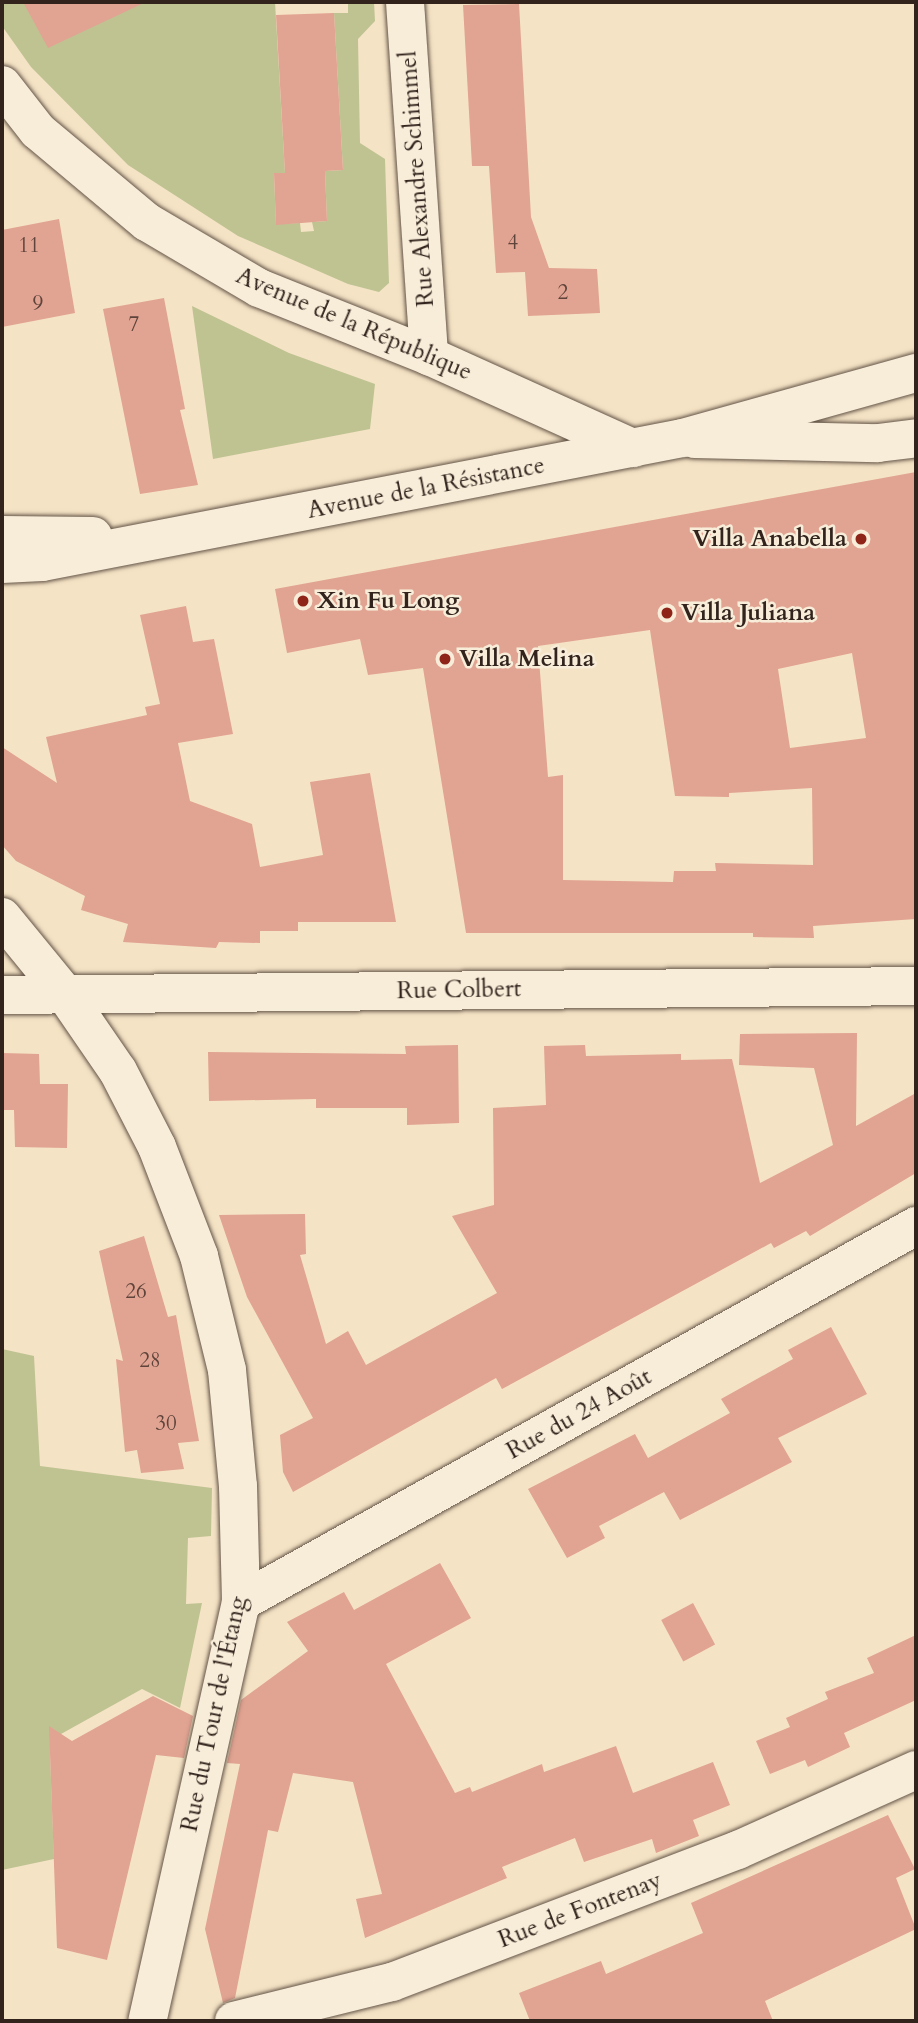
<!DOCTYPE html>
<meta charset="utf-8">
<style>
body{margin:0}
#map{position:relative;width:918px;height:2023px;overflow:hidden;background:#f5e3c5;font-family:Cardo,serif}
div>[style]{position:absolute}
.green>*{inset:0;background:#bfc392}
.building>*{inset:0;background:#e1a392;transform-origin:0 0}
.roads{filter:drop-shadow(0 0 2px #635447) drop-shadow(0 0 2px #635447)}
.minor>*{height:38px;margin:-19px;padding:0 19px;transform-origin:19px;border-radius:19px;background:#f8edd9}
.tertiary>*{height:38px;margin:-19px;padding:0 19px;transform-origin:19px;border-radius:19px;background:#f8edd9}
.secondary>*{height:38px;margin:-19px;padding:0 19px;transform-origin:19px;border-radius:19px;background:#f8edd9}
.dots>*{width:19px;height:19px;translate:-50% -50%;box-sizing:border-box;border:4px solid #f8edd9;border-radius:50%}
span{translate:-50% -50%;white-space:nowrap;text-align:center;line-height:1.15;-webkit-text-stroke:5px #f8edd9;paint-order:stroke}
.number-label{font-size:21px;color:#5e443a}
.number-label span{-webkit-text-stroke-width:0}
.street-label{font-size:24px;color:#32241d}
.poi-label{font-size:24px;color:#32241d;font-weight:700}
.right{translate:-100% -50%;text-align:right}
.left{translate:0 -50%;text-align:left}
.frame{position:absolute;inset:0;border:4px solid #32241d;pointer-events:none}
</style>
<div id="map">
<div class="green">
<div style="clip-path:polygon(2px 2px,275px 2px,285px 173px,274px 174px,276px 224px,300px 223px,301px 232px,314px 231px,312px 222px,327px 221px,325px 171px,343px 170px,334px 13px,348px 13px,348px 2px,374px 2px,375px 21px,358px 39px,360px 143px,385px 159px,389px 283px,379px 292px,348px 284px,238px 236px,128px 165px,31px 67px,2px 26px)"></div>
<div style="clip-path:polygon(192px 306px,289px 353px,375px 384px,370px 429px,213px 459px)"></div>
<div style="clip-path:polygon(2px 1349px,34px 1356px,40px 1466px,212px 1488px,211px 1536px,188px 1538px,186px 1604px,202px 1603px,180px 1708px,142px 1689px,61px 1734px,50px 1753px,54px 1859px,2px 1870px)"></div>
</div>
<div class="building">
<div style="clip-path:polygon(23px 2px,146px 2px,48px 48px)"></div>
<div style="clip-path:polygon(519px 4px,531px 217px,549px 268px,597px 269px,600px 313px,528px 316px,525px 272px,496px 273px,489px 166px,472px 166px,463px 5px)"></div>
<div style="clip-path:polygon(334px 13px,343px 170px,325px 171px,327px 221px,276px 225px,274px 173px,285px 173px,276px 15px)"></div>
<div style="clip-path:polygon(59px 219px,75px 313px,2px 327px,2px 230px)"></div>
<div style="clip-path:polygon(164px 298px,185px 409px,180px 410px,198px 485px,140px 494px,103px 309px)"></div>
<div style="clip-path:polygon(evenodd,916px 472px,916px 919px,813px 926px,814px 938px,753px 937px,753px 933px,466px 933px,423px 668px,368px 675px,360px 639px,287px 653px,275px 589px,916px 472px,650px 630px,675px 796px,729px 797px,729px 793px,812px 788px,813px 865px,715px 863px,716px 871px,674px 871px,673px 882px,563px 880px,563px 775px,548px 777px,538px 646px,650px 630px,916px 472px,852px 653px,866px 738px,790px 748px,778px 669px,852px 653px)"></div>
<div style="clip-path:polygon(186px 606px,193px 642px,214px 639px,233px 734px,178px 743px,190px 801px,252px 824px,260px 867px,323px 855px,310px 782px,370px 773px,396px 922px,298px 922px,298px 931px,260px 931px,260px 943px,219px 942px,216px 948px,123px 942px,128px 924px,81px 910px,85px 896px,16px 861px,2px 845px,2px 747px,57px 783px,46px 737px,147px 715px,145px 707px,160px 704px,140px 615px)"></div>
<div style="clip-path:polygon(857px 1033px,856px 1126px,916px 1093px,916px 1173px,810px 1236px,806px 1231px,774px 1248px,771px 1243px,502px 1389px,496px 1378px,293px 1492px,283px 1472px,280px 1435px,313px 1418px,247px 1297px,219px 1215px,305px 1214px,306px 1254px,300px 1255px,326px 1344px,348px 1331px,366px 1365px,497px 1293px,452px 1216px,494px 1205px,493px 1108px,546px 1105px,544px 1046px,585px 1045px,586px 1056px,681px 1054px,681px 1060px,732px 1059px,760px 1183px,833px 1145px,814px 1068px,739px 1065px,740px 1034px)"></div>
<div style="clip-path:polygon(458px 1045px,459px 1123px,407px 1125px,407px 1108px,316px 1108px,316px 1099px,209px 1101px,208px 1052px,406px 1054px,405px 1046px)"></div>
<div style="clip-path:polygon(2px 1053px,39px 1054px,40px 1084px,68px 1084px,67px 1148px,15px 1147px,14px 1110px,2px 1110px)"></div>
<div style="clip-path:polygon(144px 1236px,168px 1317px,176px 1315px,199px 1441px,178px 1443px,184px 1469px,141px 1473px,137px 1450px,125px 1452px,116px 1359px,123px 1361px,99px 1251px)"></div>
<div style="clip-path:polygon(831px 1327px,867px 1394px,778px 1438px,792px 1462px,680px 1520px,664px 1492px,599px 1526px,605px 1538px,567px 1558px,528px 1489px,635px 1434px,648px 1458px,730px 1413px,721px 1399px,793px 1359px,788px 1350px)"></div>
<div style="clip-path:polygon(440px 1563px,471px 1618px,386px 1664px,455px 1793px,470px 1787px,472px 1792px,542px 1764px,544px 1772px,616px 1746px,633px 1793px,713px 1762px,730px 1805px,693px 1820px,699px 1836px,656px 1853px,652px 1839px,584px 1862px,575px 1838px,502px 1867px,507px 1878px,365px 1938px,356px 1899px,382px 1894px,353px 1782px,293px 1773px,278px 1832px,268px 1830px,235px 1998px,223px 2003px,205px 1929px,240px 1764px,227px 1763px,241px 1700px,308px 1651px,287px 1622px,344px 1592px,354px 1610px)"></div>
<div style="left:693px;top:1603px;width:47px;height:36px;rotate:62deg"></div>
<div style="clip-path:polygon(916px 1635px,916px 1700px,844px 1733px,850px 1747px,808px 1767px,805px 1760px,770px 1774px,756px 1741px,790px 1727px,786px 1718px,828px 1699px,825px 1692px,874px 1673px,867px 1658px)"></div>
<div style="clip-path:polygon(153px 1696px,193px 1716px,184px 1758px,156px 1755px,107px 1960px,57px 1948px,49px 1726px,72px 1741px)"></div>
<div style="clip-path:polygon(888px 1815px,915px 1869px,896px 1878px,916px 1929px,765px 2001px,773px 2021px,530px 2021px,519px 1993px,601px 1961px,606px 1974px,703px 1933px,691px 1903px)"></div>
</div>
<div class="roads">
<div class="minor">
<div style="left:405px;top:2px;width:355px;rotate:86.1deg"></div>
<div style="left:2px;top:917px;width:99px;rotate:50.7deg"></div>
<div style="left:65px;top:994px;width:93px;rotate:55.5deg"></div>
<div style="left:118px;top:1071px;width:85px;rotate:62.8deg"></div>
<div style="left:157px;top:1147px;width:117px;rotate:68.9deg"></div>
<div style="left:199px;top:1256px;width:117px;rotate:76.2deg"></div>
<div style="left:227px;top:1370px;width:117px;rotate:84.6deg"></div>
<div style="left:238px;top:1486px;width:116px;rotate:88.5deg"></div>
<div style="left:241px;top:1602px;width:429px;rotate:102.6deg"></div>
<div style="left:2px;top:995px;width:914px;rotate:-0.56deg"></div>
<div style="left:241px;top:1602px;width:773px;rotate:-29.12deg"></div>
<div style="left:234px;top:2021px;width:163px;rotate:-13.9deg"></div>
<div style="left:392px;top:1982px;width:370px;rotate:-20.9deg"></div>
<div style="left:738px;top:1850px;width:195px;rotate:-24.2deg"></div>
</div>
<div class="tertiary">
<div style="left:2px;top:85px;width:58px;rotate:52deg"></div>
<div style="left:38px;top:131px;width:142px;rotate:39.9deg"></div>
<div style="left:147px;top:222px;width:130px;rotate:30.5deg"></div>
<div style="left:259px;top:288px;width:183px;rotate:21.8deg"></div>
<div style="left:429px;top:356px;width:224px;rotate:24.3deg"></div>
<div style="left:695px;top:439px;width:183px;rotate:1.3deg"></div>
<div style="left:878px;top:443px;width:38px;rotate:-7deg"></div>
</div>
<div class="secondary">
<div style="left:2px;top:535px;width:91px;rotate:0.6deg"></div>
<div style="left:2px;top:564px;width:40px;rotate:-2.9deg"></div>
<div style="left:42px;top:562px;width:653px;rotate:-10.95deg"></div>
<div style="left:683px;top:438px;width:242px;rotate:-15.6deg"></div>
</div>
</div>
<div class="dots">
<div style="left:861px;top:539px;background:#8f2418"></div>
<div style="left:303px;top:601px;background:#8f2418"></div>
<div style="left:667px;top:613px;background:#8f2418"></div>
<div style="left:445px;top:659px;background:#8f2418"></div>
</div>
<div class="number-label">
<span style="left:513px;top:243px">4</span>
<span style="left:29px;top:246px">11</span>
<span style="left:563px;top:293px">2</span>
<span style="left:38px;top:304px">9</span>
<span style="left:134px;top:325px">7</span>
<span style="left:136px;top:1292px">26</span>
<span style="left:150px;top:1361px">28</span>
<span style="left:166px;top:1424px">30</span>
</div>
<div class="street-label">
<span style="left:417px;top:179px;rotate:-94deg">Rue Alexandre Schimmel</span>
<span style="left:354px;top:324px;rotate:23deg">Avenue de la République</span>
<span style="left:426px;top:488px;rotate:-11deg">Avenue de la Résistance</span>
<span style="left:459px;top:990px;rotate:-1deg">Rue Colbert</span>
<span style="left:579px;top:1414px;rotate:-29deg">Rue du 24 Août</span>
<span style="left:214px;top:1714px;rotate:-78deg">Rue du Tour de l'Étang</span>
<span style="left:580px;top:1910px;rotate:-21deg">Rue de Fontenay</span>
</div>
<div class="poi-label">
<span class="right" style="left:847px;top:539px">Villa Anabella</span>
<span class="left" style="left:317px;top:601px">Xin Fu Long</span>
<span class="left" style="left:681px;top:613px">Villa Juliana</span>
<span class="left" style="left:459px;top:659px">Villa Melina</span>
</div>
<div class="frame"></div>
</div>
